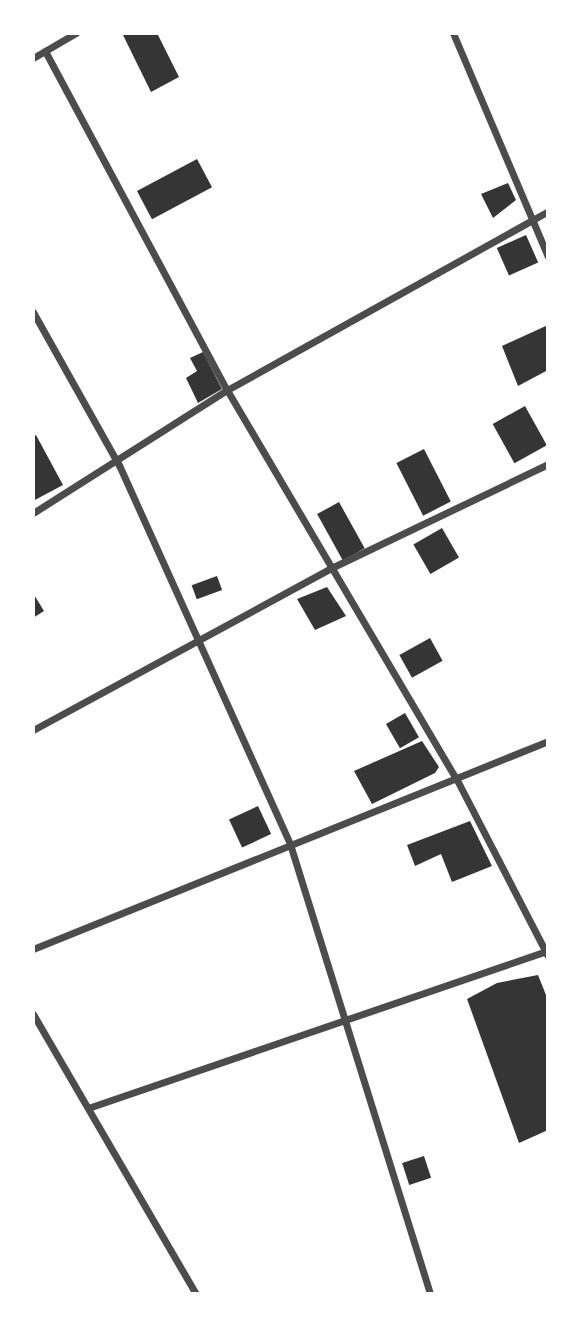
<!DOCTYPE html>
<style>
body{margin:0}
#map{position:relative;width:581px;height:1327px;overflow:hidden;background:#fff;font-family:"Sofia Sans Condensed",sans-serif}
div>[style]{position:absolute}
.building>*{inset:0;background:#353535;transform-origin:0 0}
.minor>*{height:7px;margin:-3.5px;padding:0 3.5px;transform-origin:3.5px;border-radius:3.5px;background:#4c4c4c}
span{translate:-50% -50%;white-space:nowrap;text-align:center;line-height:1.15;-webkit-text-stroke:5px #fff;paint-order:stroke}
.frame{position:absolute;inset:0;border:35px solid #fff;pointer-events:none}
</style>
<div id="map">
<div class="building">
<div style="clip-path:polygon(122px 33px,157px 33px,179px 77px,151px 92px)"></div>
<div style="left:197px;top:159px;width:32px;height:68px;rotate:62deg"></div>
<div style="clip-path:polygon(508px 183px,516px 200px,493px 218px,481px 194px)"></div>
<div style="left:526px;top:235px;width:30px;height:32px;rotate:66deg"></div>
<div style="clip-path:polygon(548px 325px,548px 370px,518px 386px,502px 346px)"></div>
<div style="clip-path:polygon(203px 352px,222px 389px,198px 403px,186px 378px,197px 371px,190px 358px)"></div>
<div style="left:525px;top:406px;width:45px;height:37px;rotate:61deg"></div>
<div style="clip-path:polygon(36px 435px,63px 485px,33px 501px,33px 437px)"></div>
<div style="left:424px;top:449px;width:59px;height:31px;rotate:63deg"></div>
<div style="left:339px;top:502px;width:53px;height:25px;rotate:61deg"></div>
<div style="left:442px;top:528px;width:34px;height:33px;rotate:60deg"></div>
<div style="left:217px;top:576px;width:15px;height:27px;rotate:70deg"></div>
<div style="clip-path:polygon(327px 587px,346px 616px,315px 630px,297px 599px)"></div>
<div style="clip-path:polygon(33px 593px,44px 611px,33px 618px)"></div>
<div style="left:430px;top:638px;width:26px;height:35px;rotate:61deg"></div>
<div style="left:405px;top:713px;width:28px;height:22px;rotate:60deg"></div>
<div style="clip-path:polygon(422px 741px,439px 767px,435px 773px,372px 804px,354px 771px)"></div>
<div style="left:258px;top:806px;width:31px;height:32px;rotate:65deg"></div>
<div style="clip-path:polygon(470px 821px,492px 866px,452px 882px,441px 854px,415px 866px,407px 845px)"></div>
<div style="clip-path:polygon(538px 975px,548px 1000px,548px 1130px,519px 1143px,467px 999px,497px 983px)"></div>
<div style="left:424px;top:1156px;width:23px;height:23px;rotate:72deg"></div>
</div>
<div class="minor">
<div style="left:453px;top:33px;width:243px;rotate:67deg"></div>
<div style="left:45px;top:51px;width:385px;rotate:61.8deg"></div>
<div style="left:227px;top:390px;width:453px;rotate:59.5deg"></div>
<div style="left:457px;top:780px;width:198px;rotate:62.7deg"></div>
<div style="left:33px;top:58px;width:50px;rotate:-30.2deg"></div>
<div style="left:33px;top:312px;width:176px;rotate:60.7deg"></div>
<div style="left:119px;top:465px;width:416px;rotate:65.7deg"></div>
<div style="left:290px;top:844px;width:471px;rotate:72.7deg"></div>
<div style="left:33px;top:513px;width:230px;rotate:-32.4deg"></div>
<div style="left:227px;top:390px;width:368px;rotate:-29.1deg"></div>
<div style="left:33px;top:730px;width:337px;rotate:-28.5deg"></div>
<div style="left:329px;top:569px;width:243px;rotate:-25.6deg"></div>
<div style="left:33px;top:949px;width:555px;rotate:-21.99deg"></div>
<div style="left:33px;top:1014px;width:324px;rotate:59.8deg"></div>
<div style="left:91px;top:1107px;width:482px;rotate:-18.9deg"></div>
</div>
<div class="frame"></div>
</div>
